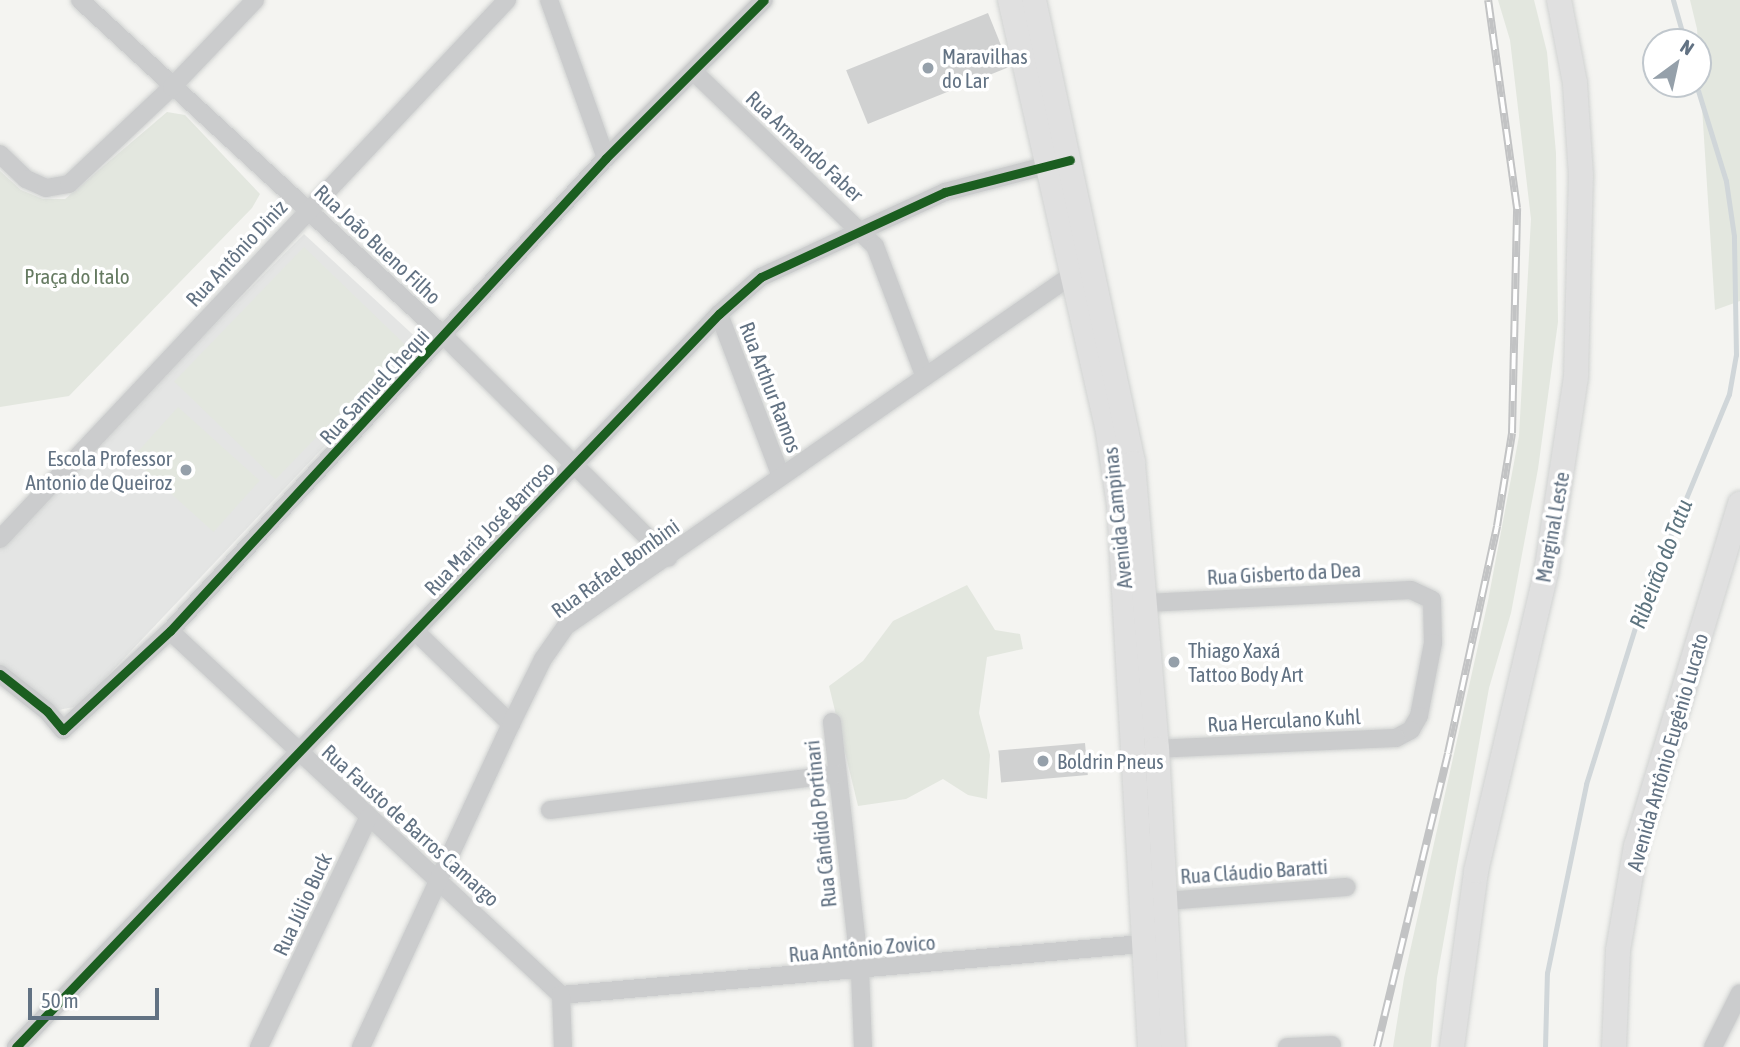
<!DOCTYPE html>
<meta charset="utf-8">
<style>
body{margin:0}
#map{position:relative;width:1740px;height:1047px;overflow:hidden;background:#f4f4f1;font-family:"Asap Condensed",sans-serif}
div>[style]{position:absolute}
.built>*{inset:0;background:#e4e5e4}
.green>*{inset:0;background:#e3e7df;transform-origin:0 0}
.stream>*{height:5px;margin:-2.5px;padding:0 2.5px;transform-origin:2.5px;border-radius:2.5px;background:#d0d6d9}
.building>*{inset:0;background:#d0d1d1;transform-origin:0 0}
.roads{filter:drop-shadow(0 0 2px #d0d2d1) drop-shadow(0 0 2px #d0d2d1)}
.street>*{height:18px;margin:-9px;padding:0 9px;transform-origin:9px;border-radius:9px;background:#cbcccd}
.secondary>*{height:24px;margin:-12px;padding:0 12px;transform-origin:12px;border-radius:12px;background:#e0e0e0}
.rail>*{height:8px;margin-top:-4px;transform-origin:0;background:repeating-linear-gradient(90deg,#fff 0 16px,#c2c3c4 0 32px);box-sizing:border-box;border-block:2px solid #c2c3c4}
.cycleway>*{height:9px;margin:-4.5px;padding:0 4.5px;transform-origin:4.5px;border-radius:4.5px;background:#1b5e20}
.dots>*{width:19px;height:19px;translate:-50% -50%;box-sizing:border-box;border:4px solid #fff;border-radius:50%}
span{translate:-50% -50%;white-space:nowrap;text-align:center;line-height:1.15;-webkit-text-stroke:7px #fff;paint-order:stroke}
.poi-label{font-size:21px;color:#627283}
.left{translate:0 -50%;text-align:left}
.right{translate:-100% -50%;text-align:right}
.street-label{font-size:21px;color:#627283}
.park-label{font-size:21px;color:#657a61}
.water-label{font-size:23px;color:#5e7580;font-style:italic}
.north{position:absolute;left:1642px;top:28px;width:70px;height:70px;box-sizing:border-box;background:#fff;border:2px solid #c0c7cd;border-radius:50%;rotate:33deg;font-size:19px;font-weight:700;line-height:28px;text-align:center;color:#627283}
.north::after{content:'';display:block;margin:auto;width:24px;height:32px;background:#95a0aa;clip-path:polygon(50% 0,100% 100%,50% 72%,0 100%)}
.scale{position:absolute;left:28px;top:988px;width:131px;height:32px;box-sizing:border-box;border:4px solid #627283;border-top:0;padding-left:9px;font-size:21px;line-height:24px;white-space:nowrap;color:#627283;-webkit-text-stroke:5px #fff;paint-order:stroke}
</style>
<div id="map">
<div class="built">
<div style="clip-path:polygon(304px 234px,422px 343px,79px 706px,53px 711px,0 672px,0 541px)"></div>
</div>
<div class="green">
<div style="clip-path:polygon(1498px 0,1534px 0,1547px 52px,1556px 153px,1558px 322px,1538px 469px,1511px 613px,1489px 688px,1437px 978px,1431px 1047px,1393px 1047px,1404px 978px,1488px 601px,1519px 436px,1531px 219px,1510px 40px)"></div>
<div style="clip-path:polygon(1690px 0,1740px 0,1740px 301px,1715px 310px,1697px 29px)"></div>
<div style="clip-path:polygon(167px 112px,185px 115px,260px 194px,252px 208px,69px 396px,0 407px,0 171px,21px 190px,43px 199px,65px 199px)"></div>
<div style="left:304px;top:247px;width:141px;height:187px;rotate:44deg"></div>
<div style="left:178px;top:407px;width:110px;height:69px;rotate:42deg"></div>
<div style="clip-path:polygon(967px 585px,995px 630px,1020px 634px,1023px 649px,987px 657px,979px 713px,990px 755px,987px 799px,968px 795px,943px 779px,906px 799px,858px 806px,829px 686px,863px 661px,893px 621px)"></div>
</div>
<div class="stream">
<div style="left:1673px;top:0;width:44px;rotate:74.1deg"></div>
<div style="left:1545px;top:1047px;width:74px;rotate:-88.5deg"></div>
<div style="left:1547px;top:973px;width:193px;rotate:-78.3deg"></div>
<div style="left:1586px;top:784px;width:188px;rotate:-72.6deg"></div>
<div style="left:1642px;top:605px;width:228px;rotate:-67.6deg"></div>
<div style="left:1729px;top:394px;width:40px;rotate:-80deg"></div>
<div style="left:1736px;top:355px;width:119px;rotate:-91deg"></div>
<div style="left:1734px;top:236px;width:56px;rotate:-98.3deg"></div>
<div style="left:1726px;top:181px;width:102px;rotate:-107.2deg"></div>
</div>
<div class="building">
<div style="left:988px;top:13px;width:58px;height:153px;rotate:68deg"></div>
<div style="left:1085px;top:743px;width:32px;height:87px;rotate:85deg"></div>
</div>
<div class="roads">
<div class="street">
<div style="left:80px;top:0;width:497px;rotate:42.7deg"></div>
<div style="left:445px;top:337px;width:314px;rotate:44.7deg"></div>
<div style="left:549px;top:0;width:168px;rotate:70.2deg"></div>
<div style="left:694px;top:72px;width:251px;rotate:43.9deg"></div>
<div style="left:875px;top:246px;width:138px;rotate:69.2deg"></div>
<div style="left:0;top:154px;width:36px;rotate:44deg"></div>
<div style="left:26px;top:179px;width:22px;rotate:24deg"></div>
<div style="left:46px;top:188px;width:23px;rotate:-10deg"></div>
<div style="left:69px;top:184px;width:141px;rotate:-43.3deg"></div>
<div style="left:172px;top:87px;width:120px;rotate:-46.3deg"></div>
<div style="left:719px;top:314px;width:173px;rotate:69.1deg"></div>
<div style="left:0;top:539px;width:740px;rotate:-46.75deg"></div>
<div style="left:1146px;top:603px;width:265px;rotate:-2.8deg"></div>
<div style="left:1411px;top:590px;width:23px;rotate:25deg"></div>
<div style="left:1432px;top:600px;width:43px;rotate:88.7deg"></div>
<div style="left:1433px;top:643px;width:74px;rotate:100.9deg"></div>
<div style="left:1419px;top:716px;width:16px;rotate:120deg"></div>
<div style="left:1411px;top:730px;width:17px;rotate:152deg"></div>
<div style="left:1396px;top:738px;width:239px;rotate:177.4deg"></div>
<div style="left:170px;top:631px;width:534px;rotate:42.95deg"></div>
<div style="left:415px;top:631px;width:134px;rotate:44.1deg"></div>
<div style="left:0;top:674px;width:60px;rotate:38.2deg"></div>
<div style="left:47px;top:711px;width:25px;rotate:50deg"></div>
<div style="left:63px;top:730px;width:146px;rotate:-42.8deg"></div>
<div style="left:170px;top:631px;width:643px;rotate:-47.33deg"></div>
<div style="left:606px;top:158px;width:223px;rotate:-45deg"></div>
<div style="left:832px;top:722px;width:252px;rotate:83.6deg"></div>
<div style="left:860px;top:972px;width:75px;rotate:87.7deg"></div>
<div style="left:550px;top:810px;width:289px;rotate:-7.1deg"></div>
<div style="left:1165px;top:901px;width:182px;rotate:-4.4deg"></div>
<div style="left:561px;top:995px;width:594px;rotate:-5.02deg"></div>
<div style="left:561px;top:995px;width:52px;rotate:87.8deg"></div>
<div style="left:16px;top:1047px;width:1016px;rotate:-46.2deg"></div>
<div style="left:719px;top:314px;width:56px;rotate:-41.4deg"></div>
<div style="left:761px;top:277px;width:203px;rotate:-24.8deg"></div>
<div style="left:945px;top:192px;width:115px;rotate:-14.6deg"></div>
<div style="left:259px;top:1047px;width:254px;rotate:-64.5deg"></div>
<div style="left:361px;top:1047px;width:356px;rotate:-65.1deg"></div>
<div style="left:511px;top:724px;width:72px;rotate:-63.8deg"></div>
<div style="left:543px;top:659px;width:40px;rotate:-55.1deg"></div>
<div style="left:566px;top:626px;width:616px;rotate:-34.75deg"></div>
<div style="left:1287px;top:1047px;width:45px;rotate:-2.5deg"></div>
<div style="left:1713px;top:1047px;width:60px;rotate:-63.4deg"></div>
</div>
<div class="secondary">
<div style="left:1010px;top:0;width:437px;rotate:77.2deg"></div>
<div style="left:1107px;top:426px;width:79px;rotate:81.3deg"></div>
<div style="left:1119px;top:504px;width:544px;rotate:86.73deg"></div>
<div style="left:1034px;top:0;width:473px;rotate:77.9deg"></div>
<div style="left:1133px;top:463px;width:287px;rotate:85.2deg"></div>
<div style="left:1157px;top:749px;width:298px;rotate:86.9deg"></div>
<div style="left:1452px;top:1047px;width:178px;rotate:-82.2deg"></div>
<div style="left:1476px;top:871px;width:306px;rotate:-76.8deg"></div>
<div style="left:1546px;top:573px;width:198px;rotate:-81.3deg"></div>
<div style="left:1576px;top:377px;width:201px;rotate:-88.6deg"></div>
<div style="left:1581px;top:176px;width:93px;rotate:-93.7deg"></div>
<div style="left:1575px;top:83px;width:85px;rotate:-100.9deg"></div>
<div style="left:1614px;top:1047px;width:97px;rotate:-87.6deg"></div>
<div style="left:1618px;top:950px;width:106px;rotate:-80.2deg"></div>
<div style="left:1636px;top:846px;width:358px;rotate:-73.1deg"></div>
</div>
</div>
<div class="rail">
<div style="left:1377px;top:1047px;width:302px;rotate:-76.4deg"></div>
<div style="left:1448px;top:753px;width:232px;rotate:-77.8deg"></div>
<div style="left:1497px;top:526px;width:94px;rotate:-80.8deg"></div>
<div style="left:1512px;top:433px;width:225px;rotate:-88.7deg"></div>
<div style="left:1517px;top:208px;width:210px;rotate:-97.9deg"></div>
</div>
<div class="cycleway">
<div style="left:0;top:674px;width:60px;rotate:38.2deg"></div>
<div style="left:47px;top:711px;width:25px;rotate:50deg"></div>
<div style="left:63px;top:730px;width:146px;rotate:-42.8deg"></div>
<div style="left:170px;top:631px;width:643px;rotate:-47.33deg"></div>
<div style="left:606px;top:158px;width:223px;rotate:-45deg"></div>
<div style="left:16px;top:1047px;width:1016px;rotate:-46.2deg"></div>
<div style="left:719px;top:314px;width:56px;rotate:-41.4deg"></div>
<div style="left:761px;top:277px;width:203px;rotate:-24.8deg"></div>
<div style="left:945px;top:192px;width:129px;rotate:-14.4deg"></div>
</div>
<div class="dots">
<div style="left:928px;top:68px;background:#95a0aa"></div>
<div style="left:186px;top:470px;background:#95a0aa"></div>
<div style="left:1174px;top:662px;background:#95a0aa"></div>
<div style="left:1043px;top:761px;background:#95a0aa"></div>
</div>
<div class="poi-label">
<span class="left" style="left:942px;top:68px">Maravilhas<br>do Lar</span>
<span class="right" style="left:172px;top:470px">Escola Professor<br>Antonio de Queiroz</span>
<span class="left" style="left:1188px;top:662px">Thiago Xaxá<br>Tattoo Body Art</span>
<span class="left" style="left:1057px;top:761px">Boldrin Pneus</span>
</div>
<div class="street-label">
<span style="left:805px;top:146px;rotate:43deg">Rua Armando Faber</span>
<span style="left:378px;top:244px;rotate:43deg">Rua João Bueno Filho</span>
<span style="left:236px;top:253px;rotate:-47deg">Rua Antônio Diniz</span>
<span style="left:374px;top:386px;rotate:-47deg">Rua Samuel Chequi</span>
<span style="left:771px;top:387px;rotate:69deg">Rua Arthur Ramos</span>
<span style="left:1117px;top:518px;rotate:-96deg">Avenida Campinas</span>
<span style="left:1552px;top:527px;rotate:-80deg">Marginal Leste</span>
<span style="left:489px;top:528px;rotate:-46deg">Rua Maria José Barroso</span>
<span style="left:615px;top:568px;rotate:-36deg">Rua Rafael Bombini</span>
<span style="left:1284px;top:573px;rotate:-3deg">Rua Gisberto da Dea</span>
<span style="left:1284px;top:720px;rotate:-3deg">Rua Herculano Kuhl</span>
<span style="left:1667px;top:752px;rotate:-74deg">Avenida Antônio Eugênio Lucato</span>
<span style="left:820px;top:824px;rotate:-96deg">Rua Cândido Portinari</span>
<span style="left:411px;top:825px;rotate:42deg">Rua Fausto de Barros Camargo</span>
<span style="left:1254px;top:871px;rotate:-4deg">Rua Cláudio Baratti</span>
<span style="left:302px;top:904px;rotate:-65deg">Rua Júlio Buck</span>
<span style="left:862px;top:948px;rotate:-5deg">Rua Antônio Zovico</span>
</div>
<div class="park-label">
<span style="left:77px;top:276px">Praça do Italo</span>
</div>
<div class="water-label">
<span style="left:1661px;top:564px;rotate:-69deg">Ribeirão do Tatu</span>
</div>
<div class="north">N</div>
<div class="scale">50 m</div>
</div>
